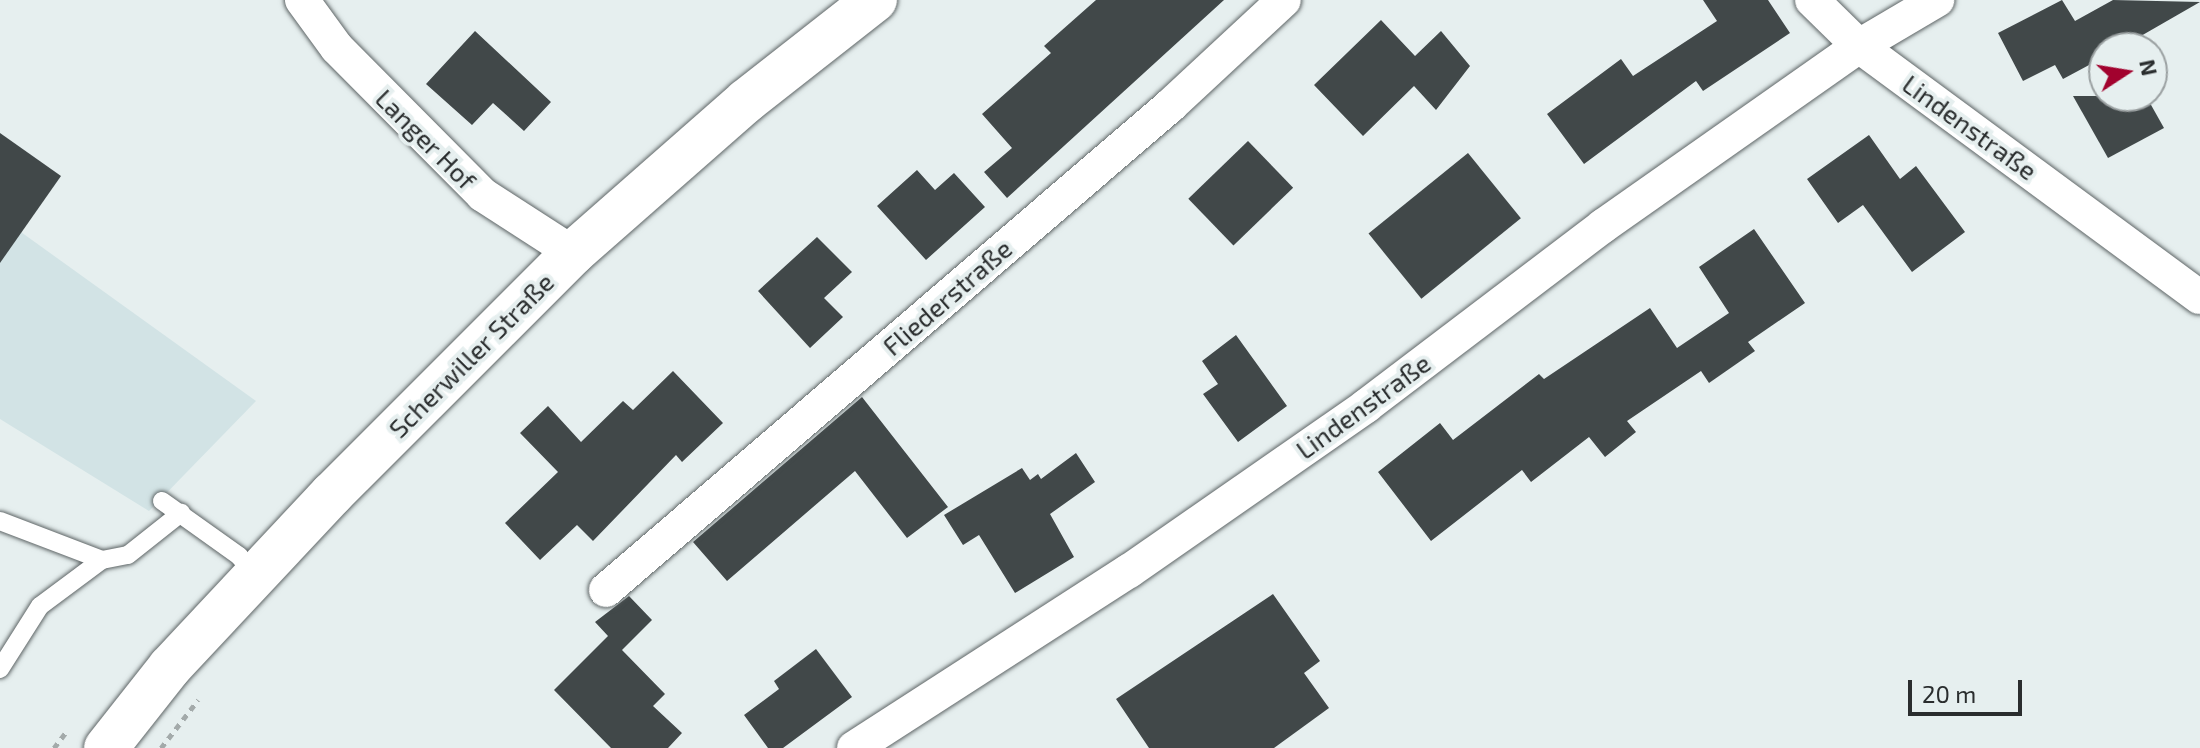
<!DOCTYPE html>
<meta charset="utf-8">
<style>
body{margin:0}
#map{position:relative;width:2200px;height:748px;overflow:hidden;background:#e6efef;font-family:"Exo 2",sans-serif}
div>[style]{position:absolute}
.built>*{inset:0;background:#d2e3e5}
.building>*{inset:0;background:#414849;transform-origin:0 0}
.path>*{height:5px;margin-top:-2.5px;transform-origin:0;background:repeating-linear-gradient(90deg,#a3aaaa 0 6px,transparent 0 12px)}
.roads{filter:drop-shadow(0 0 2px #5e6566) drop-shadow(0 0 2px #5e6566)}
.service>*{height:18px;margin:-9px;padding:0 9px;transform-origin:9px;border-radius:9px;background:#fff}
.minor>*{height:34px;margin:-17px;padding:0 17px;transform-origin:17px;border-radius:17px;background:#fff}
.tertiary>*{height:44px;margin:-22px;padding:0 22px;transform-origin:22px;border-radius:22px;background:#fff}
span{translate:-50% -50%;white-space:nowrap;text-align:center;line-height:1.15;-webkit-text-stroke:8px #e6efef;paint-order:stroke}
.street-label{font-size:26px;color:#2a2d2e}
.north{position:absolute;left:2088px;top:32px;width:80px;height:80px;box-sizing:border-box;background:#e6efef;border:2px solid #9ba1a2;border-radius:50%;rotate:78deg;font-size:22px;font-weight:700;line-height:32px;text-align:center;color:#2a2d2e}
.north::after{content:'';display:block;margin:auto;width:28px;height:36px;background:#a2022e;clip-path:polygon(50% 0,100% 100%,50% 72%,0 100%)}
.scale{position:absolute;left:1908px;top:680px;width:114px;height:36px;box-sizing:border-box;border:4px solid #2a2d2e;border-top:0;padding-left:10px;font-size:24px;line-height:28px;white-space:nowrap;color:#2a2d2e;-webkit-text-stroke:6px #e6efef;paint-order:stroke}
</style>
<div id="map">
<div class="built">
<div style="clip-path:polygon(0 217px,256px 401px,149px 511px,0 419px)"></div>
</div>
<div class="building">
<div style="clip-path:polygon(1096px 0,1224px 0,1007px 198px,984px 172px,1012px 148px,982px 114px,1051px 53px,1044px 46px)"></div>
<div style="clip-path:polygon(1703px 0,1768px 0,1790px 33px,1703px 91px,1696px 81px,1584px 164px,1547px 114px,1621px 59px,1633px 76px,1717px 21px)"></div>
<div style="clip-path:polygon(2062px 0,2075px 21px,2113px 0,2200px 2px,2120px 48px,2104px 48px,2104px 57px,2063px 79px,2055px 65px,2023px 81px,1998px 33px)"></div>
<div style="clip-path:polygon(1381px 20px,1415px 56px,1441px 31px,1470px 66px,1436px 110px,1414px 86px,1363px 136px,1314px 85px)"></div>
<div style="clip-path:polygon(475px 31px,551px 102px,524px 131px,493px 103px,472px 125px,426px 84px)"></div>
<div style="clip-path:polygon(2073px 96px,2146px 96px,2164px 128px,2108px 158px)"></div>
<div style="clip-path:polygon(0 133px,61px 176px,0 263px)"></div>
<div style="clip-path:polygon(1869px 135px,1900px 179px,1916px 166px,1965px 232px,1912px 272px,1863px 205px,1838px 223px,1807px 179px)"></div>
<div style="left:1248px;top:141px;width:65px;height:83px;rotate:46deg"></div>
<div style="left:1468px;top:153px;width:84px;height:128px;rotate:51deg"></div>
<div style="clip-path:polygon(917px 170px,935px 190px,954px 173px,985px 207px,926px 260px,877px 206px)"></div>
<div style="clip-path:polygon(1754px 229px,1805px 303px,1748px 342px,1755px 351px,1709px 383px,1701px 371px,1627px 421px,1636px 432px,1605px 457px,1589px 437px,1531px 482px,1522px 470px,1431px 541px,1378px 472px,1440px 423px,1453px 440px,1539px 374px,1544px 379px,1650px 308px,1677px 348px,1729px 313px,1699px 267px)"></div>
<div style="clip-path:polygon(817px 237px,852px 272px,824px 298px,843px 317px,810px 348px,758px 291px)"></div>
<div style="clip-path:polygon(1236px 335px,1287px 406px,1238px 442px,1203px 394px,1218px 384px,1202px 361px)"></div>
<div style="clip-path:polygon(673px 371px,723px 423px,682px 462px,676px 455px,593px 541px,577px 525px,540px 560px,505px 523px,558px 472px,520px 433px,548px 406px,581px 442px,623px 401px,633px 410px)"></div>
<div style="clip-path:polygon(862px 397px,948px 507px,907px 538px,855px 471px,727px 581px,693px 542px)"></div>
<div style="clip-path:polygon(1076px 453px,1095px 482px,1050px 514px,1074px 557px,1015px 593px,979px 535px,963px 545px,944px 515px,1022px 468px,1030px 480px,1038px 474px,1041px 479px)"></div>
<div style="clip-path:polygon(1273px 594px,1320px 661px,1304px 673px,1329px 708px,1274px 748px,1149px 748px,1116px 699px)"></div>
<div style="clip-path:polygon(629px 596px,652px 620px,622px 650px,665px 694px,653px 706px,682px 733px,668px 748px,611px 748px,554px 690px,608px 636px,595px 622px)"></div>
<div style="clip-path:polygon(816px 649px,852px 697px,783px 748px,768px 748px,744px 715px,779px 689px,774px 681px)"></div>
</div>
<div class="path">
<div style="left:54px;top:748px;width:21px;rotate:-53deg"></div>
<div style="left:161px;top:748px;width:61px;rotate:-52.4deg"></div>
</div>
<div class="roads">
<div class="service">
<div style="left:162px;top:501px;width:95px;rotate:35.5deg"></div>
<div style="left:239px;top:556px;width:26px;rotate:50deg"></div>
<div style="left:0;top:521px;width:109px;rotate:20.9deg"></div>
<div style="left:102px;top:560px;width:26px;rotate:-11deg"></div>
<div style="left:128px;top:555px;width:68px;rotate:-38.4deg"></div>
<div style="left:0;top:669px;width:75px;rotate:-57.6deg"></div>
<div style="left:40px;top:606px;width:77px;rotate:-36.6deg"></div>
</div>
<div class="minor">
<div style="left:302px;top:0;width:59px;rotate:53.9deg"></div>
<div style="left:337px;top:48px;width:207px;rotate:45.2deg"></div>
<div style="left:483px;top:195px;width:107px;rotate:32.8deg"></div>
<div style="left:1812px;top:0;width:66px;rotate:44.4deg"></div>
<div style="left:1859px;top:46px;width:423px;rotate:36.4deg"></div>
<div style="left:606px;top:590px;width:745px;rotate:-40.64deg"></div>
<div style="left:1171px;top:105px;width:154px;rotate:-42.9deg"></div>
<div style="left:854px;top:748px;width:327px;rotate:-32.8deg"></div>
<div style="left:1129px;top:571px;width:289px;rotate:-34.8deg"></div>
<div style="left:1366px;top:406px;width:298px;rotate:-37.2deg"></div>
<div style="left:1603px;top:226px;width:313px;rotate:-35.1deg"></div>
<div style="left:1859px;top:46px;width:91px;rotate:-30.5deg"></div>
</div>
<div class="tertiary">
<div style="left:106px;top:748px;width:103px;rotate:-51.7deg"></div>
<div style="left:170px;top:667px;width:237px;rotate:-46.9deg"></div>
<div style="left:332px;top:494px;width:341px;rotate:-45deg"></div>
<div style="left:573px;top:253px;width:230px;rotate:-41.3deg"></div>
<div style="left:746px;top:101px;width:164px;rotate:-38.1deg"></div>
</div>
</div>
<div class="street-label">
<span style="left:1970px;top:127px;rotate:36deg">Lindenstraße</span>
<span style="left:426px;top:139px;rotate:45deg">Langer Hof</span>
<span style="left:947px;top:297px;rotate:-41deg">Fliederstraße</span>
<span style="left:471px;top:355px;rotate:-45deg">Scherwiller Straße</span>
<span style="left:1363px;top:406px;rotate:-36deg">Lindenstraße</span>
</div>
<div class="north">N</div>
<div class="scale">20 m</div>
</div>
